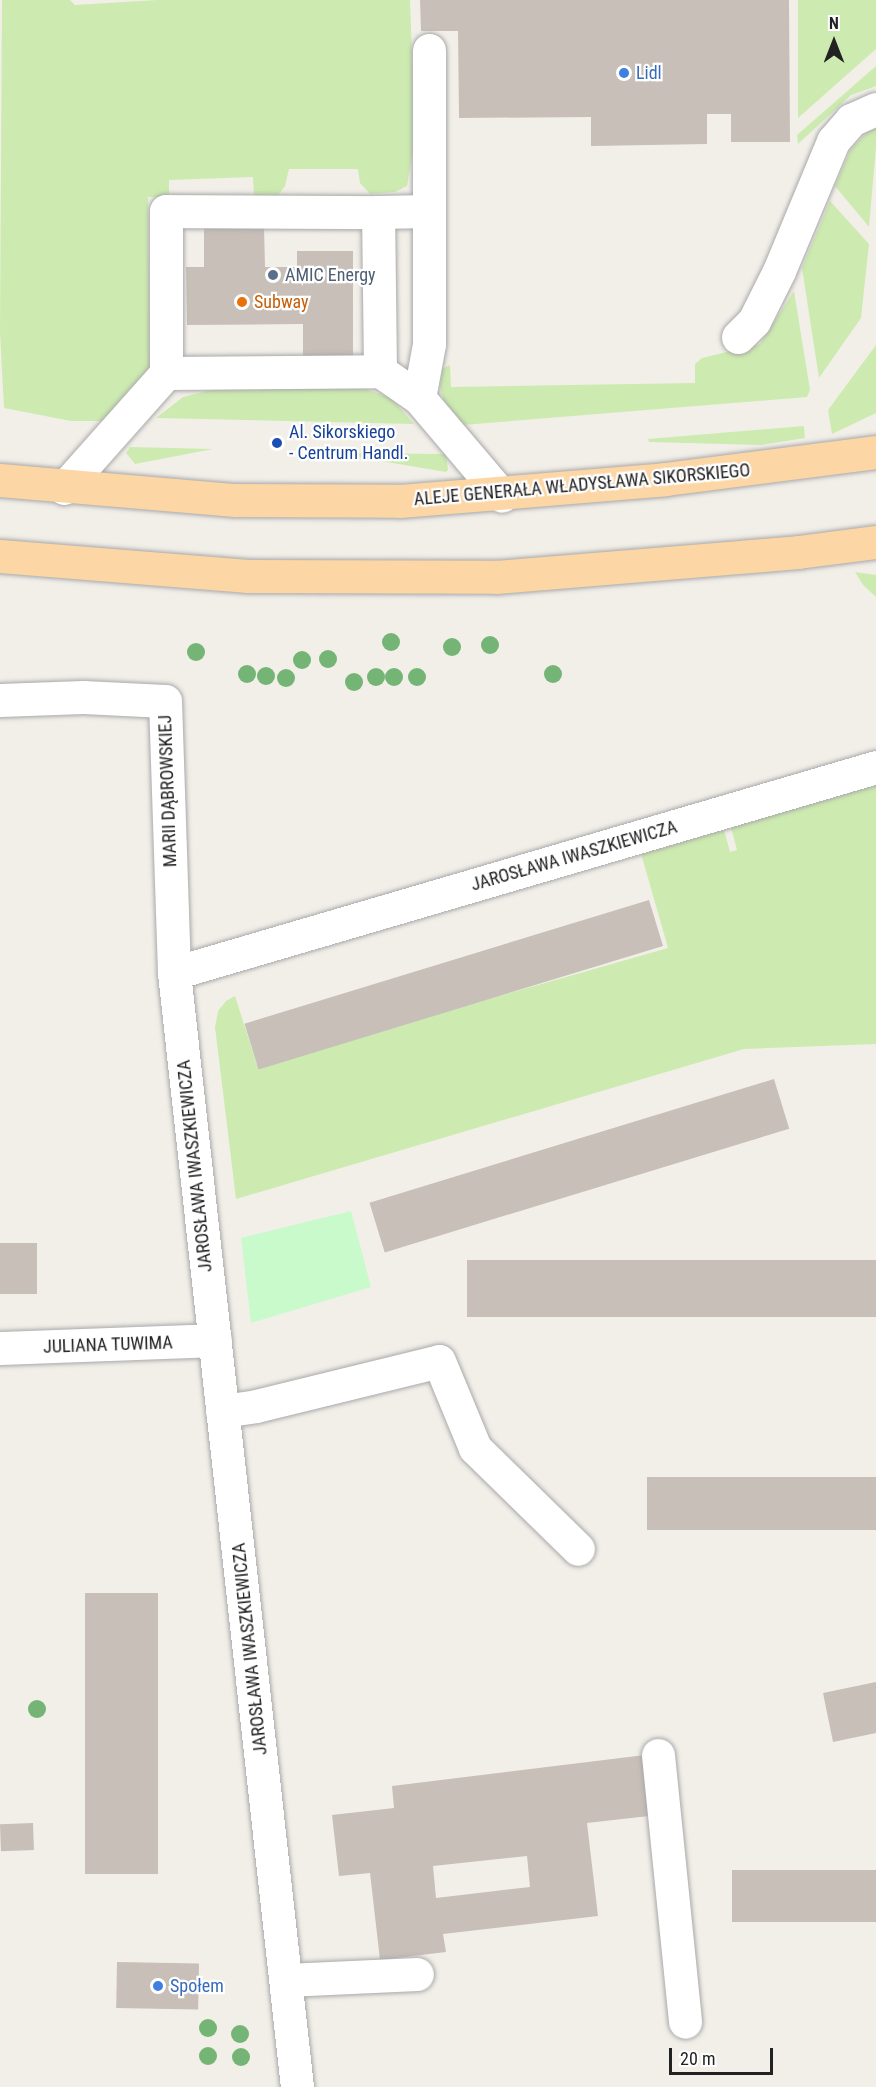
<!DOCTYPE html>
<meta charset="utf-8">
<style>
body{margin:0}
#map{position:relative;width:876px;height:2087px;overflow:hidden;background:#f2efe9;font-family:"Roboto Condensed",sans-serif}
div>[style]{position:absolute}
.grass>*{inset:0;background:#cdebb0}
.park>*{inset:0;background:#c8facc}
.building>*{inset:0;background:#c7bfb8;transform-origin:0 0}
.roads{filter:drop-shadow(0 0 2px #a9a9a9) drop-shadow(0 0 2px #a9a9a9)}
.minor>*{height:33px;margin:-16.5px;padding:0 16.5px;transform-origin:16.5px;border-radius:16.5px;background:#fff}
.major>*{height:33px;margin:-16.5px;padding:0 16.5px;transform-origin:16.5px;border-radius:16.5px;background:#fcd6a4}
.trees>*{width:18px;height:18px;margin:-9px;border-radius:50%;background:#74b475}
.dots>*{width:16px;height:16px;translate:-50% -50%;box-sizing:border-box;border:3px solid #fff;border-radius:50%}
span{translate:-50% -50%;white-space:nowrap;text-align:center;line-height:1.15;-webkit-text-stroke:4.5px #fff;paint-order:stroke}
.shop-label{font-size:18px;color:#366cbe}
.left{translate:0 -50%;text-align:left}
.service-label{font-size:18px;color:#4e5e75}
.food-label{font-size:18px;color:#c56008}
.transit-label{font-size:18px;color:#164399}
.street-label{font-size:18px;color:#222}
.north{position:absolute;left:804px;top:12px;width:60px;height:60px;-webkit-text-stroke:4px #fff;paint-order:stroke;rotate:0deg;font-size:16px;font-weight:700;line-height:24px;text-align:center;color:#222}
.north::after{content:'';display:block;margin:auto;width:21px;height:27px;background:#222;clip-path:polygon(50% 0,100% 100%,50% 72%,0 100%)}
.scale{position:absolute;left:669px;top:2048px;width:104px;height:27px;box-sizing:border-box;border:3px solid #222;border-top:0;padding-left:8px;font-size:18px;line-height:21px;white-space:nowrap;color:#222;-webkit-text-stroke:4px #fff;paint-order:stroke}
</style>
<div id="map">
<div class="grass">
<div style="clip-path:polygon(2px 0,70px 0,75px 5px,157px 0,410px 0,415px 139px,407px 186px,395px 192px,370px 194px,360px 183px,358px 169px,289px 169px,285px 186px,277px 197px,254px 198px,253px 177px,169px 180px,169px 197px,148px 197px,150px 370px,102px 421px,71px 421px,4px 408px,0 332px)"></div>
<div style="clip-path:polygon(798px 0,876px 0,876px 49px,798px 118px)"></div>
<div style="clip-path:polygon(876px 66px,876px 86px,851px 95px,798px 144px,797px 135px)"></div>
<div style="clip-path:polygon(876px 128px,876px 147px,869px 227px,835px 186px,851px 149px,870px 129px)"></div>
<div style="clip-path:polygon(830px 201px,869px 244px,861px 318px,819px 378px,802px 268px)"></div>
<div style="clip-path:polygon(794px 291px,810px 390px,807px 397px,463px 425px,444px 401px,440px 388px,442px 369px,450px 365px,451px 387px,695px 383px,695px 364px,702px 358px,760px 344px)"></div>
<div style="clip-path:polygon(876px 345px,876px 413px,832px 434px,828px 410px)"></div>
<div style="clip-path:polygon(357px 386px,391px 398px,414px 424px,156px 418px,183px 397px,223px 387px)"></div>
<div style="clip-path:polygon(804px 426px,805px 438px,761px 445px,649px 442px,648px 439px)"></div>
<div style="clip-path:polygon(130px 447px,213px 449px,135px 464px,126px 453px)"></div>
<div style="clip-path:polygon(333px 453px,446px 454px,448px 470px,446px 472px)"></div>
<div style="clip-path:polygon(855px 572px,876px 575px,876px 597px,863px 585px)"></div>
<div style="clip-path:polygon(876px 782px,876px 1044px,744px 1049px,236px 1199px,215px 1027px,218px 1011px,226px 1001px,235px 996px,257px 1065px,668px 948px,640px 850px,723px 826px,730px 852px,737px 850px,730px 824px)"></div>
</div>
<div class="park">
<div style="clip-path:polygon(351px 1211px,371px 1287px,251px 1323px,241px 1238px)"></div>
</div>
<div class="building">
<div style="clip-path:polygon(420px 0,789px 0,790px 142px,731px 142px,731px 114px,707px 114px,707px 144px,591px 146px,591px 117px,459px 118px,458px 31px,421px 31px)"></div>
<div style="clip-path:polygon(264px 226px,265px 267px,297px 267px,297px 251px,353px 251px,353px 358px,303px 358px,303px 324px,187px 325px,186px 267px,204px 267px,204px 227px)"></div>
<div style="left:649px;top:900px;width:48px;height:423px;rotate:73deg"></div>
<div style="left:774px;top:1079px;width:52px;height:423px;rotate:73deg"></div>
<div style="left:0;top:1243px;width:37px;height:51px"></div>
<div style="left:876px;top:1260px;width:57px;height:409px;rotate:90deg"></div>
<div style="left:876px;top:1477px;width:53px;height:229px;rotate:90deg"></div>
<div style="left:85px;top:1593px;width:73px;height:281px"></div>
<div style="clip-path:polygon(876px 1682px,876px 1733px,833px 1742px,823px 1693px)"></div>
<div style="clip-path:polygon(evenodd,645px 1755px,649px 1816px,587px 1823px,598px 1916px,443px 1934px,446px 1952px,380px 1960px,370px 1873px,339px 1876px,332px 1815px,394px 1808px,392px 1786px,645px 1755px,527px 1856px,530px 1887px,436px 1898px,433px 1866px,527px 1856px)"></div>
<div style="left:33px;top:1823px;width:27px;height:33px;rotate:88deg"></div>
<div style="left:876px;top:1870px;width:52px;height:144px;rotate:90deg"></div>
<div style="left:117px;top:1962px;width:82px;height:46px;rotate:1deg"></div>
</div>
<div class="roads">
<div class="minor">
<div style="left:738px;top:337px;width:23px;rotate:-45deg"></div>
<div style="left:754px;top:321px;width:56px;rotate:-63.4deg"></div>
<div style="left:779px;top:271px;width:141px;rotate:-67.4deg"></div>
<div style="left:833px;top:141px;width:28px;rotate:-49deg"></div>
<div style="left:851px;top:120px;width:27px;rotate:-24deg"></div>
<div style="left:380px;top:371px;width:159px;rotate:-90.7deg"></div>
<div style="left:378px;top:212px;width:51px;rotate:-1.1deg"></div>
<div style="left:429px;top:211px;width:161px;rotate:-90deg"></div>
<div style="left:166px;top:373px;width:162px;rotate:-90deg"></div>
<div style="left:166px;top:211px;width:212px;rotate:0.3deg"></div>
<div style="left:419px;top:398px;width:55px;rotate:-79.5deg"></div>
<div style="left:429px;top:344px;width:133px;rotate:-90deg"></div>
<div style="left:64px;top:488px;width:154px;rotate:-48.4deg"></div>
<div style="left:166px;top:373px;width:214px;rotate:-0.5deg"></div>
<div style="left:380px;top:371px;width:47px;rotate:34.7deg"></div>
<div style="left:419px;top:398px;width:128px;rotate:49.7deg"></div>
<div style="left:0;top:700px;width:83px;rotate:-2.1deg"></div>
<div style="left:83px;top:697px;width:82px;rotate:2.8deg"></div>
<div style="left:165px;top:701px;width:272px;rotate:88.1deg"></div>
<div style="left:0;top:1348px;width:215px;rotate:-2.1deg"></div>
<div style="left:222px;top:1411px;width:34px;rotate:-8deg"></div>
<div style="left:256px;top:1406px;width:188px;rotate:-13.8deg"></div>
<div style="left:439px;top:1361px;width:94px;rotate:67.5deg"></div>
<div style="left:475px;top:1448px;width:144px;rotate:44.4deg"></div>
<div style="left:658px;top:1755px;width:268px;rotate:84.2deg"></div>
<div style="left:286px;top:1980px;width:131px;rotate:-2.6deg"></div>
<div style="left:297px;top:2087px;width:1121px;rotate:-96.3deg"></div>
<div style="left:174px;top:973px;width:732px;rotate:-16.35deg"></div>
</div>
<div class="major">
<div style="left:0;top:480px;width:236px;rotate:4.9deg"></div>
<div style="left:235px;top:500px;width:165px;rotate:0.3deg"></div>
<div style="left:400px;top:501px;width:266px;rotate:-4.7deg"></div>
<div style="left:665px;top:479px;width:213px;rotate:-7.3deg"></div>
<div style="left:0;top:556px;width:249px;rotate:4.6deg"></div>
<div style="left:248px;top:576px;width:248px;rotate:0.2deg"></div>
<div style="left:496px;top:577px;width:303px;rotate:-4.7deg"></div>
<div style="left:798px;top:552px;width:79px;rotate:-7.3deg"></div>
</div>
</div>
<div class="trees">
<div style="left:391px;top:642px"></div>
<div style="left:490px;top:645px"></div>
<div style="left:452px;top:647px"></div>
<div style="left:196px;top:652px"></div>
<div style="left:328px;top:659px"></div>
<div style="left:302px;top:660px"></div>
<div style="left:247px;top:674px"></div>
<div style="left:553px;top:674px"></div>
<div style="left:266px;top:676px"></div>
<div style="left:376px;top:677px"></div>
<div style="left:394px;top:677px"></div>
<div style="left:417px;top:677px"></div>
<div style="left:286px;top:678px"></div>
<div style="left:354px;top:682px"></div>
<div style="left:37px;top:1709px"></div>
<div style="left:208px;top:2028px"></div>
<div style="left:240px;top:2034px"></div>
<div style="left:208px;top:2056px"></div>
<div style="left:241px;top:2057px"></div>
</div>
<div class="dots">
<div style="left:624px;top:73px;background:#3f7fe0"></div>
<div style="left:273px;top:275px;background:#5c6f8a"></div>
<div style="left:242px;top:302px;background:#e8710a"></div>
<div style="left:277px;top:443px;background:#1a4fb4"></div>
<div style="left:158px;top:1986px;background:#3f7fe0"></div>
</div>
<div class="shop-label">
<span class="left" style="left:636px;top:73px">Lidl</span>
<span class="left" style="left:170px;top:1986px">Społem</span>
</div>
<div class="service-label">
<span class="left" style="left:285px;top:275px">AMIC Energy</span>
</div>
<div class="food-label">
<span class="left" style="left:254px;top:302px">Subway</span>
</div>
<div class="transit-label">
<span class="left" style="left:289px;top:443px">Al. Sikorskiego<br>- Centrum Handl.</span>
</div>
<div class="street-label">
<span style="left:582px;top:485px;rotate:-5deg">ALEJE GENERAŁA WŁADYSŁAWA SIKORSKIEGO</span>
<span style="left:168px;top:791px;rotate:-92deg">MARII DĄBROWSKIEJ</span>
<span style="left:574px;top:856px;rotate:-16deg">JAROSŁAWA IWASZKIEWICZA</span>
<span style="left:195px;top:1166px;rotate:-96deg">JAROSŁAWA IWASZKIEWICZA</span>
<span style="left:108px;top:1345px;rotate:-2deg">JULIANA TUWIMA</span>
<span style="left:250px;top:1649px;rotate:-96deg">JAROSŁAWA IWASZKIEWICZA</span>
</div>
<div class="north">N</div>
<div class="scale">20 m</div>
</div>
